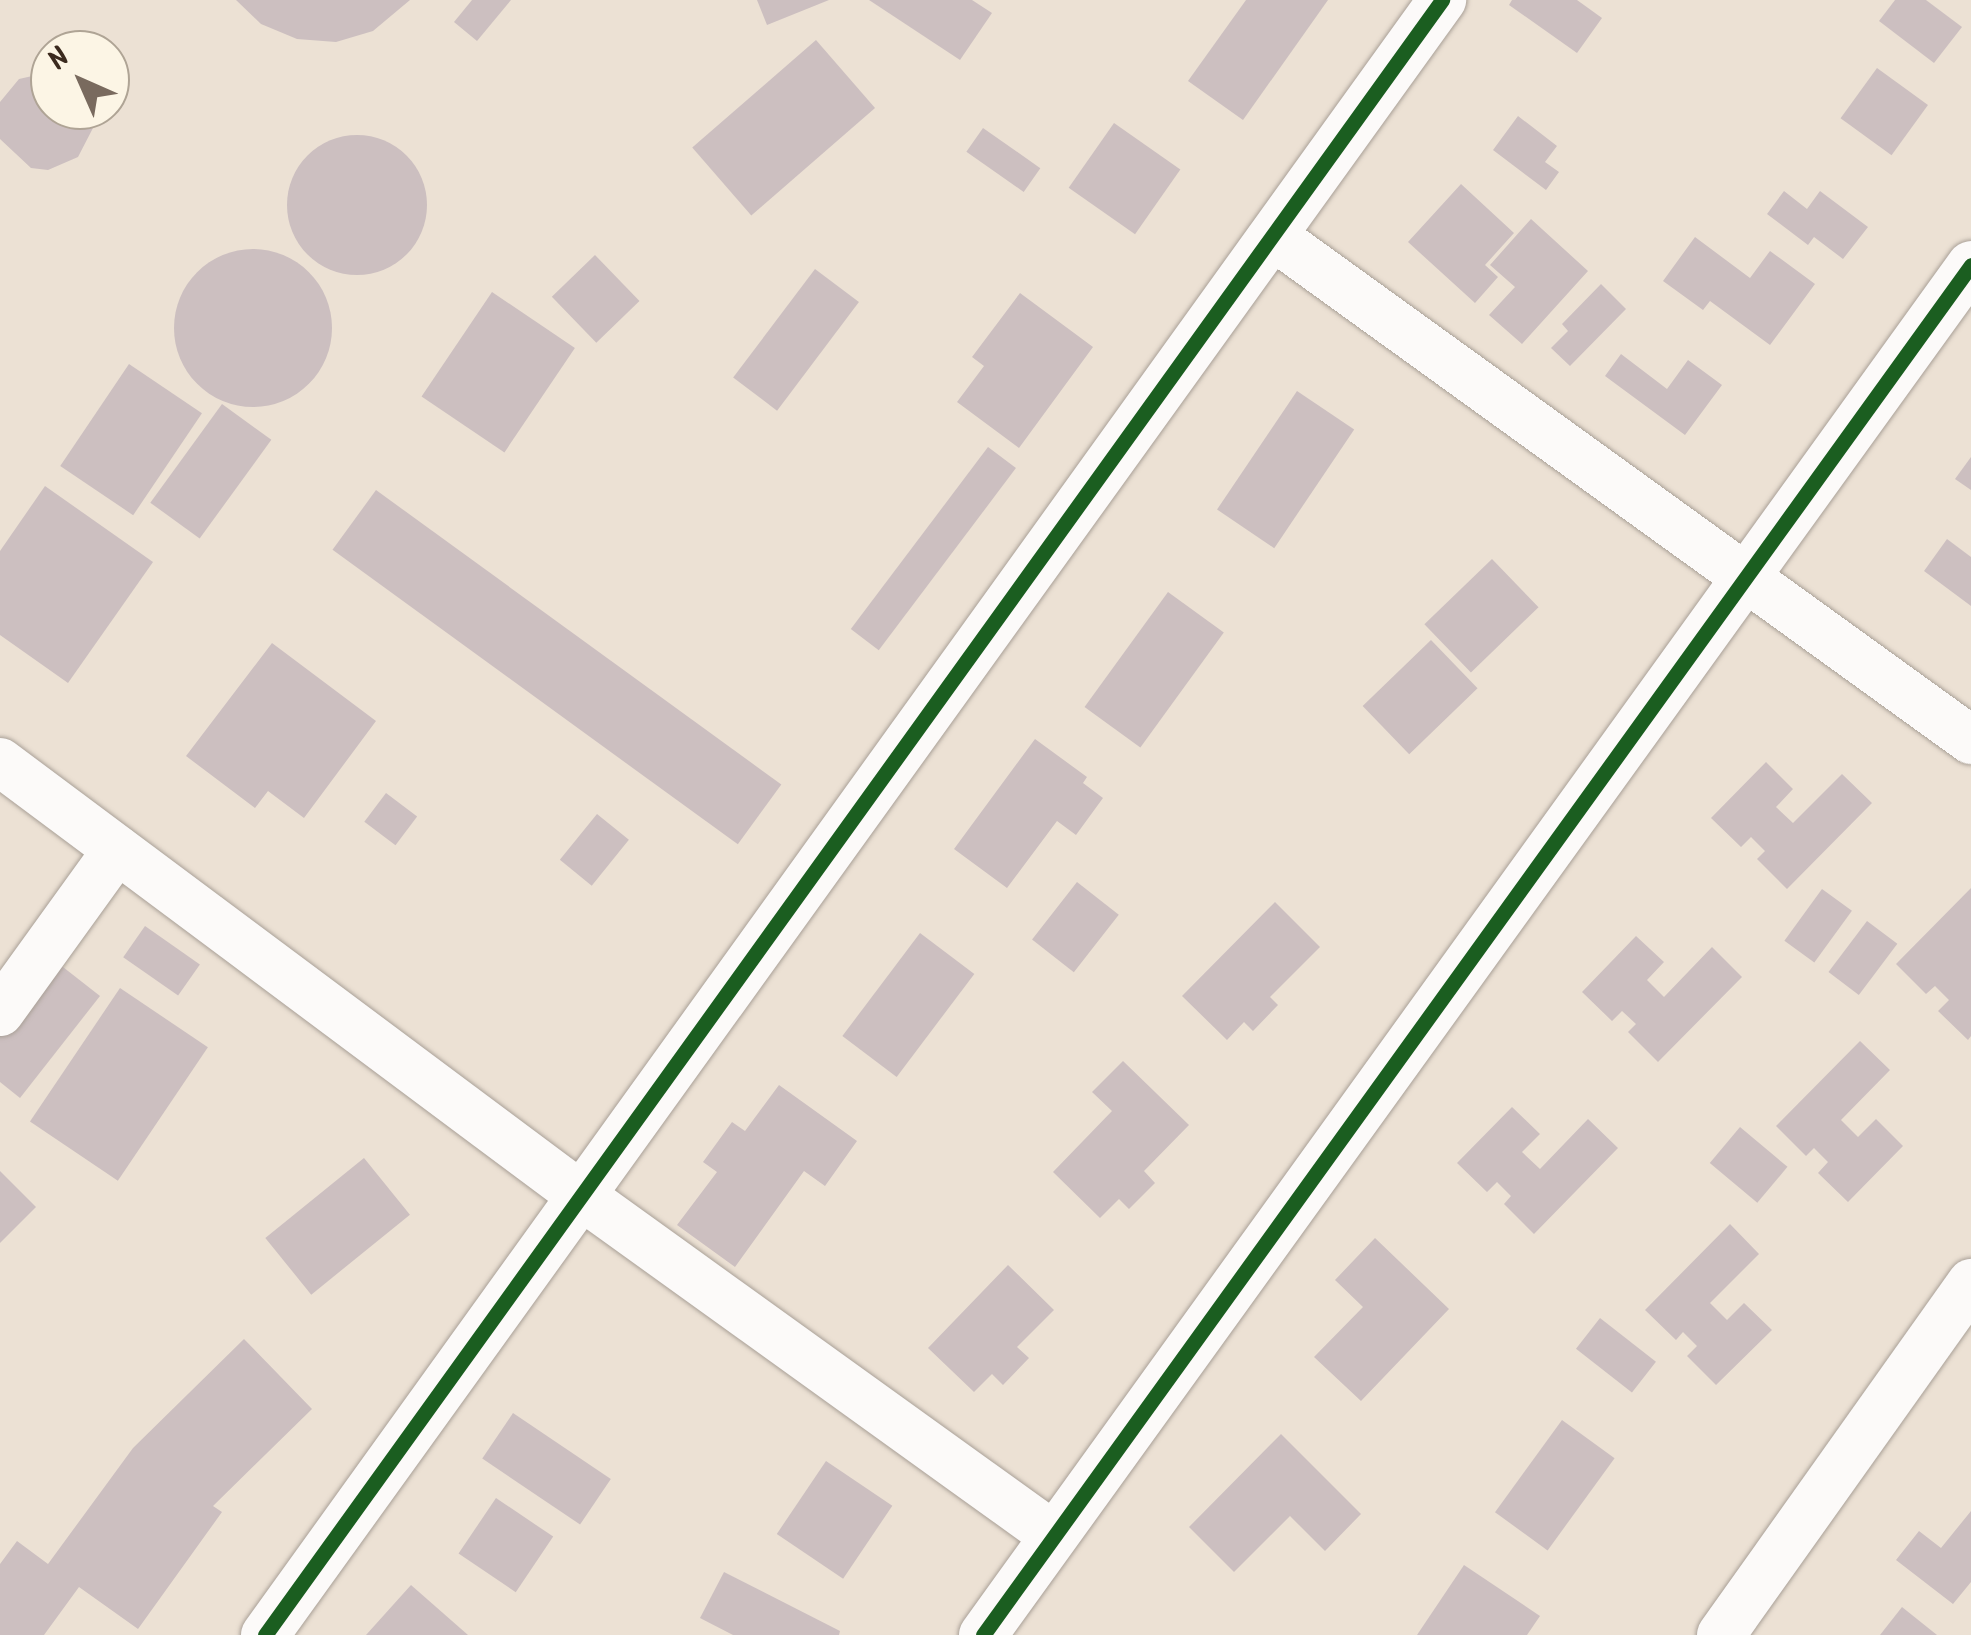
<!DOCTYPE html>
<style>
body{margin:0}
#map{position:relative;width:1971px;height:1635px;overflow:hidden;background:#ece1d4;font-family:Kalam,sans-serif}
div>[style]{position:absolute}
.building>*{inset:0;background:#ccbfc0;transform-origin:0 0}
.round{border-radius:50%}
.roads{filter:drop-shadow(0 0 2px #a9a097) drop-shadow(0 0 2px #a9a097)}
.minor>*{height:48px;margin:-24px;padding:0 24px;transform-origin:24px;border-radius:24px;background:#fcfaf9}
.cycleway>*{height:15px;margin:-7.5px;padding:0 7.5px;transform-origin:7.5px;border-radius:7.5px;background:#1b5e20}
span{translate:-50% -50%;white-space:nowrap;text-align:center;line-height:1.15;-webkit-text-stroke:9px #fcf5e5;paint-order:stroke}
.north{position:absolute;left:30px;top:30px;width:100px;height:100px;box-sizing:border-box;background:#fcf5e5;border:2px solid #afa495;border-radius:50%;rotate:315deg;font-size:28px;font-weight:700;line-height:40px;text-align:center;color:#3b2a1e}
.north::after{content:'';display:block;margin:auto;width:35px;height:45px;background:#796a5e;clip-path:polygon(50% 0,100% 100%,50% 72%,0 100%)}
</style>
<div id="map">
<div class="building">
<div style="clip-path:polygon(236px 0,410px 0,373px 31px,336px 42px,297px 39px,261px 24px)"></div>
<div style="clip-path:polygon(472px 0,511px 0,477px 41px,454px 22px)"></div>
<div style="clip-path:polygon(757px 0,829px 0,767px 25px)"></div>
<div style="clip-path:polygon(869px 0,972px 0,992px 13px,960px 60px)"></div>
<div style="clip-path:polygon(1246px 0,1328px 0,1243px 120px,1188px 81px)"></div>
<div style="clip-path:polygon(1512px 0,1577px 0,1602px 18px,1577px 53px,1509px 5px)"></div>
<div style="clip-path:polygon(1895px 0,1926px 0,1962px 27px,1934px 63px,1879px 21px)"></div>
<div style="left:816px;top:40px;width:90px;height:164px;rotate:49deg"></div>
<div style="left:1877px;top:68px;width:63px;height:62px;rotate:36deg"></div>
<div style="clip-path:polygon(50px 72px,50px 110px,93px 110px,93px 128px,78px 157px,48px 170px,31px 168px,0 139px,0 102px,19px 79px)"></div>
<div style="clip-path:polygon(1518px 116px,1557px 146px,1545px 162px,1559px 172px,1546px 190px,1493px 150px)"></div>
<div style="left:1114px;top:123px;width:81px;height:79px;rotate:35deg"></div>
<div style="left:983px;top:128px;width:70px;height:29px;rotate:35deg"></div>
<div class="round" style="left:287px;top:135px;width:140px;height:140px"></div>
<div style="clip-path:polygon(1461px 184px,1514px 233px,1485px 265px,1498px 277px,1475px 303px,1408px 242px)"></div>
<div style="clip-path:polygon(1784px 191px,1807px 209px,1820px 191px,1868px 227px,1843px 259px,1814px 237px,1808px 245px,1767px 214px)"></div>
<div style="clip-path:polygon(1531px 219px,1588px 271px,1522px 344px,1489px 315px,1515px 287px,1490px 265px)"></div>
<div style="clip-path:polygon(1695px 237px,1750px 278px,1770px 251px,1815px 284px,1770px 345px,1710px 301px,1703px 310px,1663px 281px)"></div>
<div class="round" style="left:174px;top:249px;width:158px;height:158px"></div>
<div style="left:595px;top:255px;width:64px;height:60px;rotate:46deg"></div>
<div style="left:815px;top:269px;width:55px;height:136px;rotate:37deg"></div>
<div style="clip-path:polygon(1601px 284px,1626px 309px,1570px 366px,1551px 348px,1568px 331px,1562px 324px)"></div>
<div style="left:492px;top:292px;width:100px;height:126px;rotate:34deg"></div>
<div style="clip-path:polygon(1020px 293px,1093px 347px,1019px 448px,957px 402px,984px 366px,972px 357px)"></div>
<div style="clip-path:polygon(1621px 354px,1667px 389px,1688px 360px,1722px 385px,1685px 435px,1605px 376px)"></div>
<div style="left:129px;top:364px;width:88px;height:123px;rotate:34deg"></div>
<div style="left:1297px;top:391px;width:69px;height:143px;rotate:34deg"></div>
<div style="left:222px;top:404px;width:61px;height:122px;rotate:36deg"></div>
<div style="left:988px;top:447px;width:35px;height:228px;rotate:37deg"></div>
<div style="clip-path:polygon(1971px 457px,1971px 490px,1955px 479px)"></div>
<div style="clip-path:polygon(45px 486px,153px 562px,68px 683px,0 635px,0 551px)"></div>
<div style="left:376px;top:490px;width:501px;height:74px;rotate:36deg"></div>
<div style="clip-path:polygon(1947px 539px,1971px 557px,1971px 606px,1924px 571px)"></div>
<div style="left:1492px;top:559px;width:67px;height:94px;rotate:46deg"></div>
<div style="left:1168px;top:592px;width:69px;height:142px;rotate:36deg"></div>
<div style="left:1431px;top:640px;width:67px;height:95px;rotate:46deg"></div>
<div style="clip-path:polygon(272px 643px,376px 721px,304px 818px,268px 791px,255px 808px,186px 756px)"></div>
<div style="clip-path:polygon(1035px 739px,1087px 777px,1083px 783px,1103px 798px,1076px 835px,1057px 821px,1007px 888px,954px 849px)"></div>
<div style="clip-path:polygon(1766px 762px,1793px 789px,1776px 807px,1793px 823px,1842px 774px,1872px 803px,1787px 889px,1757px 859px,1765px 851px,1751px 837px,1741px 847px,1711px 818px)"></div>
<div style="left:386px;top:793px;width:39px;height:36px;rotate:37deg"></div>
<div style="left:597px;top:814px;width:41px;height:59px;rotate:39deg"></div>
<div style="left:1077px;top:882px;width:53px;height:73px;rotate:38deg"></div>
<div style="clip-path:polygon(1971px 888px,1971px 1036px,1968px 1040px,1938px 1011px,1949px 1000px,1935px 986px,1926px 994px,1896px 964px)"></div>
<div style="left:1822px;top:889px;width:37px;height:64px;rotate:36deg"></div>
<div style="clip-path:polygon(1275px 902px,1320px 947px,1270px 997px,1278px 1005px,1253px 1031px,1244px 1022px,1227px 1040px,1182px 996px)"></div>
<div style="left:1867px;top:921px;width:38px;height:64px;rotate:37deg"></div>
<div style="left:145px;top:926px;width:67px;height:38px;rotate:35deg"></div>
<div style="left:920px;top:933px;width:68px;height:129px;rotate:37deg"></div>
<div style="clip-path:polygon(1636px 936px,1664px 962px,1647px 980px,1664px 997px,1712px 947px,1742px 977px,1658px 1062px,1628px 1032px,1636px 1024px,1622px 1011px,1612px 1021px,1582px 992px)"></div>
<div style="clip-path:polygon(54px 960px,100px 996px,20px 1098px,0 1082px,0 1030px)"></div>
<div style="left:120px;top:988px;width:106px;height:161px;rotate:34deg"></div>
<div style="clip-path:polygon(1860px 1041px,1890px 1070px,1841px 1120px,1858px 1137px,1876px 1119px,1903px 1146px,1848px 1202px,1818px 1173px,1828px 1162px,1814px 1148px,1806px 1156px,1776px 1126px)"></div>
<div style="clip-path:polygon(1123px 1061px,1189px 1125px,1144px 1171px,1155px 1183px,1129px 1209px,1119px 1199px,1100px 1218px,1053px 1172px,1112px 1111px,1092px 1092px)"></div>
<div style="clip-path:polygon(779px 1085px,857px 1141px,825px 1186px,804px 1171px,735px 1267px,677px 1225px,717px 1172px,703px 1162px,732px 1122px,745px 1131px)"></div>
<div style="clip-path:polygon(1512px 1107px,1540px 1134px,1522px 1152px,1540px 1169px,1588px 1119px,1618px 1148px,1534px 1234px,1504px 1204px,1511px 1196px,1497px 1182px,1487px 1192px,1457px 1163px)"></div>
<div style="left:1740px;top:1127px;width:62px;height:47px;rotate:40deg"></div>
<div style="left:364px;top:1158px;width:73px;height:127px;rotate:51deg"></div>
<div style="clip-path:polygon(0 1171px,36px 1207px,0 1243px)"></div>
<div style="clip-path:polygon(1730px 1224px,1759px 1254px,1710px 1303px,1727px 1320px,1744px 1303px,1772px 1330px,1716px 1385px,1687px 1356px,1697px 1346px,1683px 1332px,1676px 1340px,1645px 1310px)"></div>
<div style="clip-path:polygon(1375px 1238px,1449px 1309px,1361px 1401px,1314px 1357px,1363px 1307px,1335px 1280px)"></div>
<div style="clip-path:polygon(1008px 1265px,1054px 1310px,1017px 1347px,1029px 1358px,1003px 1385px,992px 1374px,974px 1392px,928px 1348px)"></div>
<div style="left:1600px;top:1318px;width:71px;height:39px;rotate:38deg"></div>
<div style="clip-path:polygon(244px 1339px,312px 1409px,213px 1506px,222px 1512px,138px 1629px,79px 1587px,44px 1635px,0 1635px,0 1564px,17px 1541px,48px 1564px,133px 1448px)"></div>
<div style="left:513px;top:1413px;width:118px;height:55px;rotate:34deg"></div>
<div style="left:1562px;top:1420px;width:65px;height:114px;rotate:36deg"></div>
<div style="clip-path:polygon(1281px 1434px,1361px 1514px,1325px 1551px,1290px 1516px,1234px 1572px,1189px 1527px)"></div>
<div style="left:826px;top:1461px;width:80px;height:88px;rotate:34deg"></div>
<div style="left:496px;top:1498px;width:69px;height:67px;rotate:34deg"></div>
<div style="clip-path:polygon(1971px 1511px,1971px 1582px,1953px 1604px,1896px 1560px,1919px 1531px,1941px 1548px)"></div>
<div style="clip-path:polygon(1464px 1565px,1540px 1616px,1527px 1635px,1417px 1635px)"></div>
<div style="clip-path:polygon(724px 1572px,840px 1631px,839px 1635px,733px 1635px,700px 1618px)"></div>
<div style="clip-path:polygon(411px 1585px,468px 1635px,366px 1635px)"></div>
<div style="clip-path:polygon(1902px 1607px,1937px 1635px,1880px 1635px)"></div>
</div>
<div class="roads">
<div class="minor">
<div style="left:1273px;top:236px;width:861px;rotate:35.83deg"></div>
<div style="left:0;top:762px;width:727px;rotate:36.73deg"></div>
<div style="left:583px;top:1197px;width:580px;rotate:35.74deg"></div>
<div style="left:0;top:1012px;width:200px;rotate:-54.2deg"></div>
<div style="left:265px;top:1635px;width:2015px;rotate:-54.25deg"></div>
<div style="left:983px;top:1635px;width:1689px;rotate:-54.2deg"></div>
<div style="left:1721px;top:1635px;width:432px;rotate:-54.6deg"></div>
</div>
</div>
<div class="cycleway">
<div style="left:265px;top:1635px;width:2015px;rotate:-54.25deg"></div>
<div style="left:983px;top:1635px;width:1689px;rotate:-54.2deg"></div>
</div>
<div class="north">N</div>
</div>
